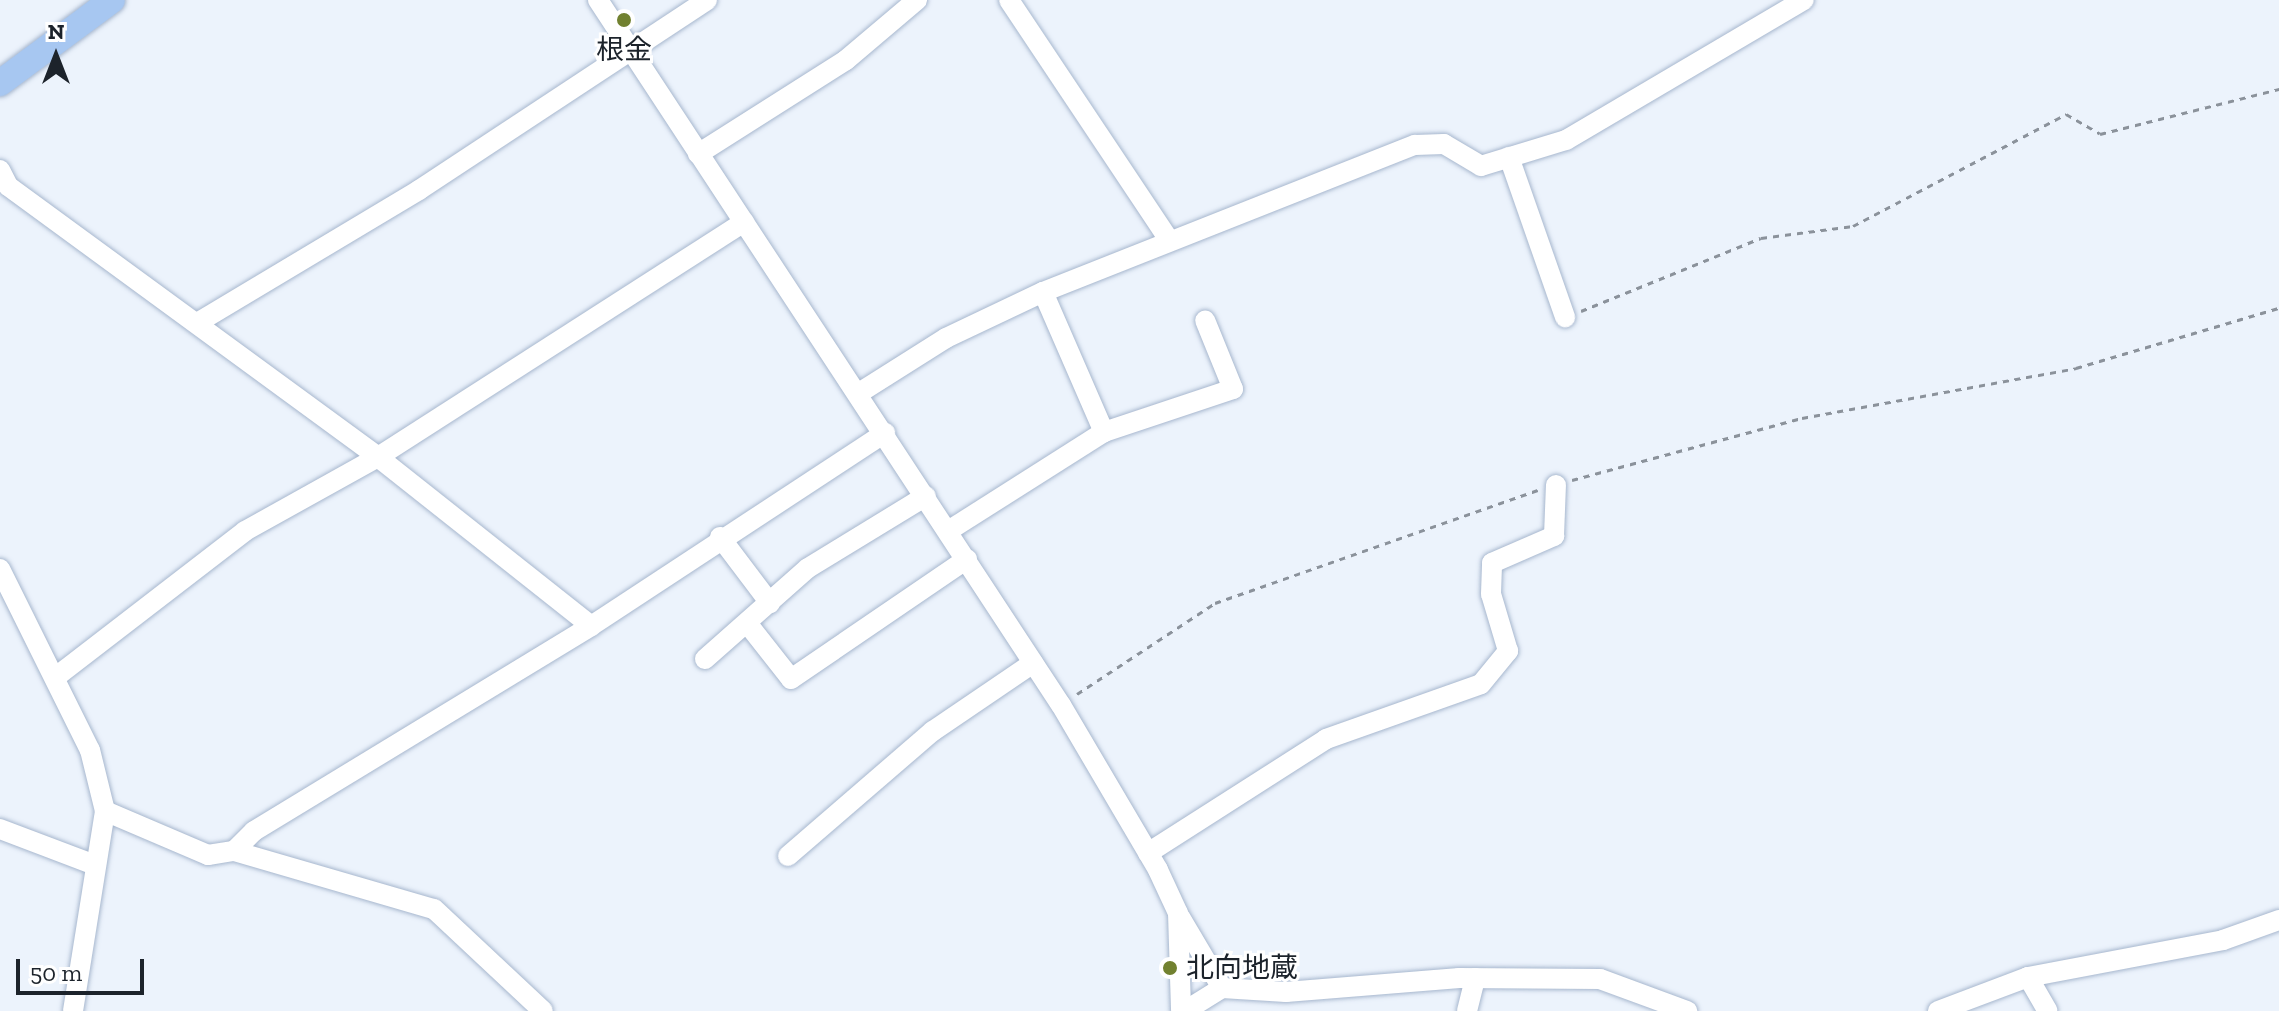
<!DOCTYPE html>
<meta charset="utf-8">
<style>
body{margin:0}
#map{position:relative;width:2279px;height:1011px;overflow:hidden;background:#ecf3fc;font-family:"Zilla Slab","Noto Sans JP",serif}
div>[style]{position:absolute}
.path>*{height:3px;margin-top:-1.5px;transform-origin:0;background:repeating-linear-gradient(90deg,#8b929b 0 6px,transparent 0 12px)}
.roads{filter:drop-shadow(0 0 2px #a7b7ce) drop-shadow(0 0 2px #a7b7ce)}
.minor>*{height:20px;margin:-10px;padding:0 10px;transform-origin:10px;border-radius:10px;background:#fff}
.major>*{height:26px;margin:-13px;padding:0 13px;transform-origin:13px;border-radius:13px;background:#a7c7f1}
.dots>*{width:22px;height:22px;translate:-50% -50%;box-sizing:border-box;border:4px solid #fff;border-radius:50%}
span{translate:-50% -50%;white-space:nowrap;text-align:center;line-height:1.15;-webkit-text-stroke:6px #fff;paint-order:stroke}
.poi-label{font-size:28px;color:#1c232b}
.left{translate:0 -50%;text-align:left}
.north{position:absolute;left:16px;top:16px;width:80px;height:80px;-webkit-text-stroke:6px #fff;paint-order:stroke;rotate:0deg;font-size:22px;font-weight:700;line-height:32px;text-align:center;color:#1c232b}
.north::after{content:'';display:block;margin:auto;width:28px;height:36px;background:#1c232b;clip-path:polygon(50% 0,100% 100%,50% 72%,0 100%)}
.scale{position:absolute;left:16px;top:959px;width:128px;height:36px;box-sizing:border-box;border:4px solid #1c232b;border-top:0;padding-left:10px;font-size:24px;line-height:28px;white-space:nowrap;color:#1c232b;-webkit-text-stroke:6px #fff;paint-order:stroke}
</style>
<div id="map">
<div class="path">
<div style="left:1581px;top:311px;width:194px;rotate:-22.1deg"></div>
<div style="left:1761px;top:238px;width:93px;rotate:-7.4deg"></div>
<div style="left:1853px;top:226px;width:241px;rotate:-27.7deg"></div>
<div style="left:2066px;top:114px;width:39px;rotate:30deg"></div>
<div style="left:2100px;top:134px;width:185px;rotate:-14.1deg"></div>
<div style="left:1572px;top:480px;width:238px;rotate:-15.1deg"></div>
<div style="left:1802px;top:418px;width:279px;rotate:-10.3deg"></div>
<div style="left:2076px;top:368px;width:212px;rotate:-16.5deg"></div>
<div style="left:1077px;top:694px;width:165px;rotate:-33.4deg"></div>
<div style="left:1215px;top:603px;width:342px;rotate:-19.3deg"></div>
</div>
<div class="roads">
<div class="minor">
<div style="left:598px;top:0;width:843px;rotate:56.71deg"></div>
<div style="left:1061px;top:705px;width:191px;rotate:59.5deg"></div>
<div style="left:1158px;top:870px;width:47px;rotate:65.1deg"></div>
<div style="left:1178px;top:913px;width:98px;rotate:88.2deg"></div>
<div style="left:1009px;top:0;width:286px;rotate:56.3deg"></div>
<div style="left:698px;top:154px;width:175px;rotate:-32.4deg"></div>
<div style="left:846px;top:60px;width:93px;rotate:-40.2deg"></div>
<div style="left:1509px;top:157px;width:170px;rotate:70.7deg"></div>
<div style="left:0;top:170px;width:18px;rotate:63deg"></div>
<div style="left:8px;top:186px;width:459px;rotate:36.2deg"></div>
<div style="left:378px;top:457px;width:272px;rotate:38.4deg"></div>
<div style="left:1043px;top:292px;width:153px;rotate:66.5deg"></div>
<div style="left:1104px;top:432px;width:136px;rotate:-18.4deg"></div>
<div style="left:1233px;top:389px;width:74px;rotate:-112.1deg"></div>
<div style="left:197px;top:323px;width:259px;rotate:-30.9deg"></div>
<div style="left:419px;top:190px;width:345px;rotate:-33.4deg"></div>
<div style="left:859px;top:393px;width:103px;rotate:-32.3deg"></div>
<div style="left:946px;top:338px;width:107px;rotate:-25.4deg"></div>
<div style="left:1043px;top:292px;width:400px;rotate:-21.6deg"></div>
<div style="left:1415px;top:145px;width:29px;rotate:-2deg"></div>
<div style="left:1444px;top:144px;width:43px;rotate:30.7deg"></div>
<div style="left:1481px;top:166px;width:89px;rotate:-17deg"></div>
<div style="left:1566px;top:140px;width:276px;rotate:-30.5deg"></div>
<div style="left:948px;top:531px;width:185px;rotate:-32.4deg"></div>
<div style="left:720px;top:537px;width:83px;rotate:52.9deg"></div>
<div style="left:0;top:569px;width:202px;rotate:63.6deg"></div>
<div style="left:90px;top:750px;width:63px;rotate:76.2deg"></div>
<div style="left:105px;top:811px;width:112px;rotate:23.1deg"></div>
<div style="left:208px;top:855px;width:26px;rotate:-9deg"></div>
<div style="left:234px;top:851px;width:208px;rotate:16.2deg"></div>
<div style="left:434px;top:909px;width:149px;rotate:43.1deg"></div>
<div style="left:747px;top:623px;width:71px;rotate:51.8deg"></div>
<div style="left:791px;top:679px;width:213px;rotate:-34.3deg"></div>
<div style="left:705px;top:659px;width:137px;rotate:-41.5deg"></div>
<div style="left:808px;top:568px;width:138px;rotate:-31.4deg"></div>
<div style="left:57px;top:676px;width:237px;rotate:-37.6deg"></div>
<div style="left:245px;top:531px;width:152px;rotate:-29.1deg"></div>
<div style="left:378px;top:457px;width:435px;rotate:-32.7deg"></div>
<div style="left:0;top:829px;width:102px;rotate:20.8deg"></div>
<div style="left:234px;top:851px;width:28px;rotate:-45deg"></div>
<div style="left:254px;top:831px;width:394px;rotate:-31.3deg"></div>
<div style="left:591px;top:626px;width:352px;rotate:-33.3deg"></div>
<div style="left:1148px;top:853px;width:211px;rotate:-32.6deg"></div>
<div style="left:1326px;top:739px;width:164px;rotate:-19.5deg"></div>
<div style="left:1481px;top:684px;width:43px;rotate:-50.7deg"></div>
<div style="left:1508px;top:651px;width:59px;rotate:-106.6deg"></div>
<div style="left:1491px;top:594px;width:31px;rotate:-88deg"></div>
<div style="left:1492px;top:563px;width:68px;rotate:-23.5deg"></div>
<div style="left:1554px;top:536px;width:51px;rotate:-87.8deg"></div>
<div style="left:788px;top:856px;width:191px;rotate:-40.8deg"></div>
<div style="left:933px;top:731px;width:121px;rotate:-34.2deg"></div>
<div style="left:1180px;top:917px;width:82px;rotate:59.4deg"></div>
<div style="left:2028px;top:977px;width:39px;rotate:60deg"></div>
<div style="left:73px;top:1011px;width:203px;rotate:-80.9deg"></div>
<div style="left:1185px;top:1011px;width:44px;rotate:-31.9deg"></div>
<div style="left:1222px;top:988px;width:64px;rotate:3.6deg"></div>
<div style="left:1286px;top:992px;width:174px;rotate:-4.6deg"></div>
<div style="left:1459px;top:978px;width:141px;rotate:0.4deg"></div>
<div style="left:1600px;top:979px;width:93px;rotate:20.2deg"></div>
<div style="left:1467px;top:1011px;width:34px;rotate:-76deg"></div>
<div style="left:1938px;top:1011px;width:96px;rotate:-20.7deg"></div>
<div style="left:2028px;top:977px;width:198px;rotate:-10.7deg"></div>
<div style="left:2223px;top:940px;width:59px;rotate:-19.7deg"></div>
</div>
<div class="major">
<div style="left:0;top:83px;width:139px;rotate:-36.5deg"></div>
</div>
</div>
<div class="dots">
<div style="left:624px;top:20px;background:#718130"></div>
<div style="left:1170px;top:968px;background:#718130"></div>
</div>
<div class="poi-label">
<span style="left:624px;top:50px">根金</span>
<span class="left" style="left:1186px;top:968px">北向地蔵</span>
</div>
<div class="north">N</div>
<div class="scale">50 m</div>
</div>
